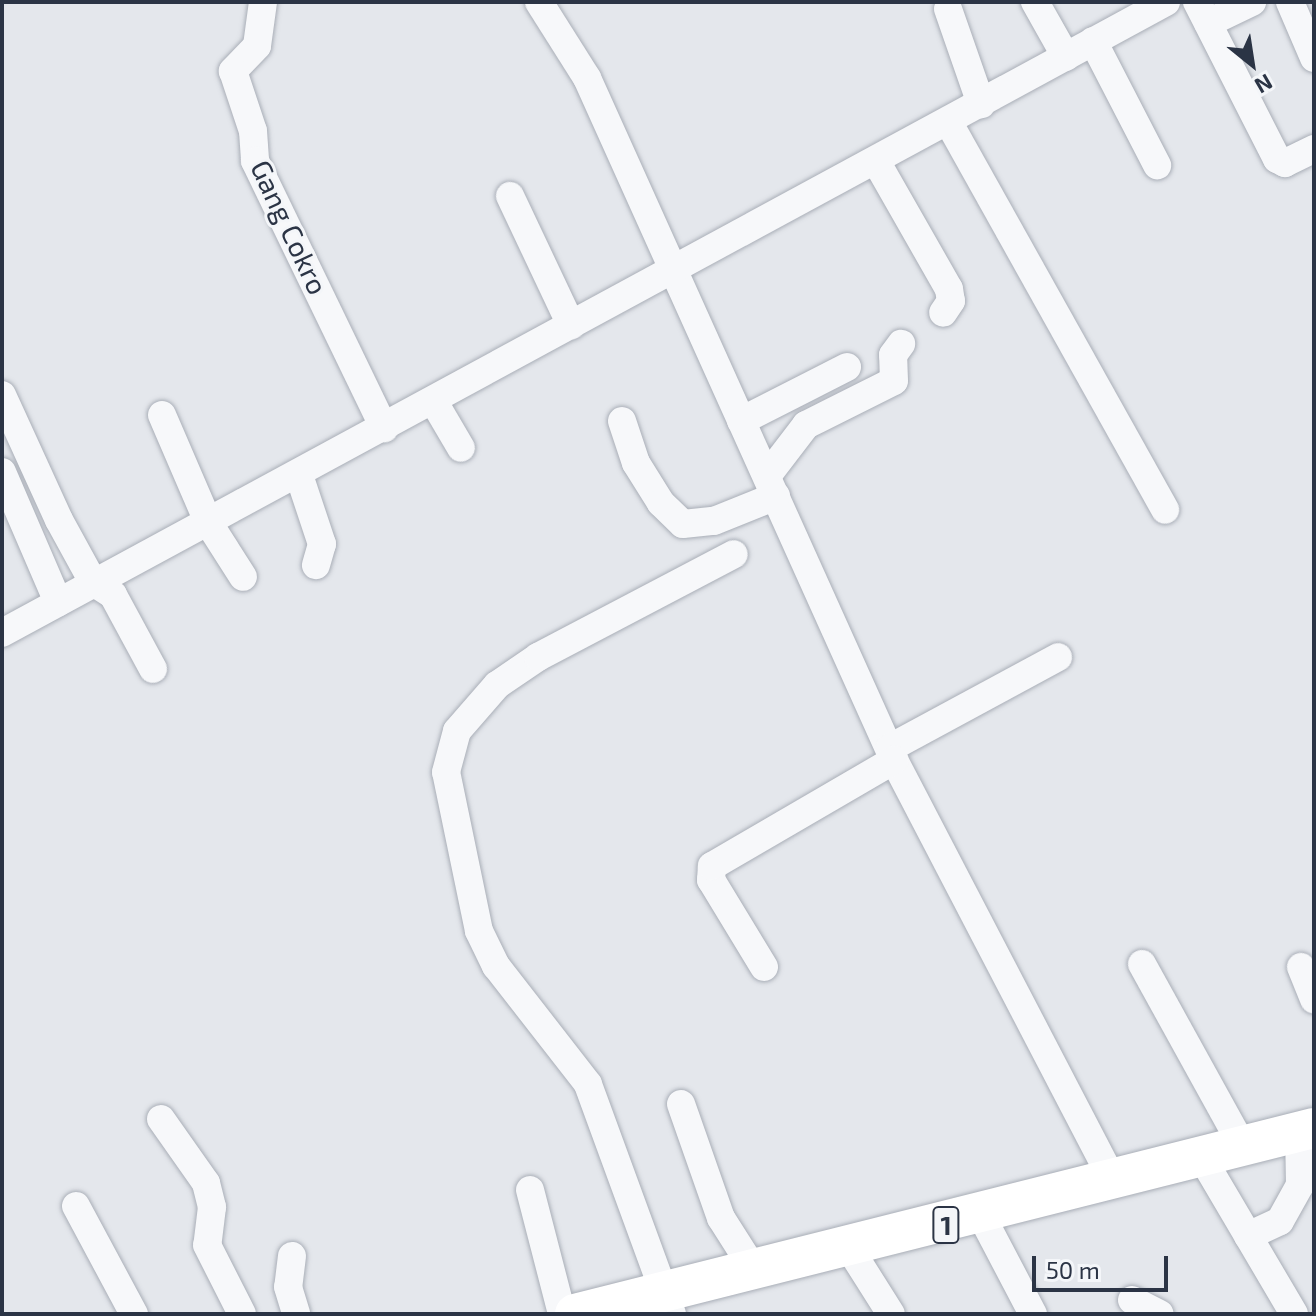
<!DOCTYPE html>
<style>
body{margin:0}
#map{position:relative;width:1316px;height:1316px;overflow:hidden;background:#e4e7ec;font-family:"Exo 2",sans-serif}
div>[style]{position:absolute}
.roads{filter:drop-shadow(0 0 2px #a9aeb7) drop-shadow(0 0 2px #a9aeb7)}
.minor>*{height:28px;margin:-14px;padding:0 14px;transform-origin:14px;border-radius:14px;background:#f7f8fa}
.highway>*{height:40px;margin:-20px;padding:0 20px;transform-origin:20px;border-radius:20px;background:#fff}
span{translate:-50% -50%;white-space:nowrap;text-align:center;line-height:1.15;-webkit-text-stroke:6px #f4f6f9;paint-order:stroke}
.shield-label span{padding:2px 6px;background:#f4f6f9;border:2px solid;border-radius:6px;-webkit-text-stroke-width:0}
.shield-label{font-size:26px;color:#2b3445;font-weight:700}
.street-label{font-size:28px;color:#2b3445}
.frame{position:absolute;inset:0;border:4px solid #2b3445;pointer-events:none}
.north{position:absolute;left:1212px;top:24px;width:80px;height:80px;-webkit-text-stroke:6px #f4f6f9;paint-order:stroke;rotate:150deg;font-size:22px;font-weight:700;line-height:32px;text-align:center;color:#2b3445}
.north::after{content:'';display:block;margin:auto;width:28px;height:36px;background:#2b3445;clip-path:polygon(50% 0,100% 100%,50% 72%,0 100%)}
.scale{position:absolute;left:1032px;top:1256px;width:136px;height:36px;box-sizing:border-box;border:4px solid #2b3445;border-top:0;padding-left:10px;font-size:24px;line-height:28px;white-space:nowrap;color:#2b3445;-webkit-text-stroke:6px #f4f6f9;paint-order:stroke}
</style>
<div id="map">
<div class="roads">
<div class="minor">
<div style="left:263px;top:2px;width:44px;rotate:97.8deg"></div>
<div style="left:257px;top:46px;width:35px;rotate:134deg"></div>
<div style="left:233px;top:71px;width:63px;rotate:71.6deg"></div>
<div style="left:253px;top:131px;width:30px;rotate:86deg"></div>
<div style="left:255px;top:161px;width:297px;rotate:64.2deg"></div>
<div style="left:539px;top:2px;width:90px;rotate:57.7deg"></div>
<div style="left:587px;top:78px;width:748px;rotate:65.77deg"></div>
<div style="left:894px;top:760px;width:475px;rotate:62.5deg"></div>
<div style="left:1035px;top:2px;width:63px;rotate:60.6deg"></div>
<div style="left:1197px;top:2px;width:176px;rotate:63deg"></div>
<div style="left:1277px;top:159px;width:9px;rotate:27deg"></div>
<div style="left:1285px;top:163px;width:32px;rotate:-26deg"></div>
<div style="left:1290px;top:2px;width:61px;rotate:66.8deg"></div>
<div style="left:948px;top:9px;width:101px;rotate:70.8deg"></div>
<div style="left:1208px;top:23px;width:49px;rotate:-25.5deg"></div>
<div style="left:1093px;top:41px;width:140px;rotate:62.7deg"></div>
<div style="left:949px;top:123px;width:443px;rotate:60.8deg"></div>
<div style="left:876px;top:161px;width:147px;rotate:60.3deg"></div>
<div style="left:949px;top:289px;width:12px;rotate:81deg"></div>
<div style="left:951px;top:301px;width:14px;rotate:124deg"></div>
<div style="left:510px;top:196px;width:143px;rotate:64.7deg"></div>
<div style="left:2px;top:395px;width:137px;rotate:65.5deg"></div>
<div style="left:59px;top:520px;width:71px;rotate:61.3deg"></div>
<div style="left:93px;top:582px;width:24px;rotate:33deg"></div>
<div style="left:113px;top:595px;width:84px;rotate:61.6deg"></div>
<div style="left:434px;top:402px;width:53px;rotate:59.6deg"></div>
<div style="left:162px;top:415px;width:116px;rotate:66.7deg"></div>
<div style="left:208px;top:522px;width:65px;rotate:57.5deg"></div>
<div style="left:622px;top:421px;width:44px;rotate:71.6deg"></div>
<div style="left:636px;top:463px;width:47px;rotate:58deg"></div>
<div style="left:661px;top:503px;width:30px;rotate:44deg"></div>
<div style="left:683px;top:524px;width:31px;rotate:-6deg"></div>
<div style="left:714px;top:521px;width:67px;rotate:-22deg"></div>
<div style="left:741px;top:421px;width:119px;rotate:-27deg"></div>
<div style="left:2px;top:472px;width:142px;rotate:66.7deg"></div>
<div style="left:299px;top:475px;width:73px;rotate:71.6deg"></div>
<div style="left:322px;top:544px;width:22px;rotate:106deg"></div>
<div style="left:767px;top:476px;width:64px;rotate:-52.6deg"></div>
<div style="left:806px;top:425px;width:98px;rotate:-26.6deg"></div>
<div style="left:894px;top:381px;width:26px;rotate:-92deg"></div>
<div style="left:893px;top:355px;width:14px;rotate:-54deg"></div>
<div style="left:2px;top:633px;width:1324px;rotate:-28.46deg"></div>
<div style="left:890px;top:748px;width:191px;rotate:-28.4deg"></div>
<div style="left:1142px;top:964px;width:207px;rotate:61.1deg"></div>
<div style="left:764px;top:967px;width:102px;rotate:-121.3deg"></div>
<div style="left:711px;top:880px;width:14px;rotate:-86deg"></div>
<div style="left:712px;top:866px;width:211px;rotate:-30.2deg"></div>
<div style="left:1301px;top:967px;width:35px;rotate:68deg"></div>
<div style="left:681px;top:1104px;width:121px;rotate:70.7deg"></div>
<div style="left:721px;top:1218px;width:62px;rotate:57.6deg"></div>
<div style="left:161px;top:1119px;width:78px;rotate:54.9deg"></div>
<div style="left:206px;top:1183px;width:25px;rotate:76deg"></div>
<div style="left:212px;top:1207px;width:38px;rotate:97deg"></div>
<div style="left:207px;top:1245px;width:77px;rotate:63.1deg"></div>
<div style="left:1201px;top:1156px;width:183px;rotate:59.5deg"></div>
<div style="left:530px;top:1190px;width:128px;rotate:75.5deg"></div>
<div style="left:76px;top:1206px;width:123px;rotate:61.8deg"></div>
<div style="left:981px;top:1215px;width:112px;rotate:62.3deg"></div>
<div style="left:1248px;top:1236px;width:35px;rotate:-25deg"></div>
<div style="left:1280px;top:1221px;width:41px;rotate:-60.9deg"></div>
<div style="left:1300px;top:1185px;width:55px;rotate:-91deg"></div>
<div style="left:848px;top:1246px;width:80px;rotate:57.7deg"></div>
<div style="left:292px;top:1256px;width:31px;rotate:97deg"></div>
<div style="left:288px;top:1287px;width:28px;rotate:73deg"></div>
<div style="left:1132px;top:1300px;width:31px;rotate:27deg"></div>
<div style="left:672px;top:1314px;width:245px;rotate:-110.1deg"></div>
<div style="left:588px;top:1084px;width:150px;rotate:-127.9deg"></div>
<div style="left:496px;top:966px;width:39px;rotate:-116deg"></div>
<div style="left:479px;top:931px;width:162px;rotate:-101.7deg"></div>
<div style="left:446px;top:772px;width:42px;rotate:-75deg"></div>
<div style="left:457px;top:731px;width:61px;rotate:-49deg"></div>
<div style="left:497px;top:685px;width:50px;rotate:-34.3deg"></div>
<div style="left:538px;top:657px;width:221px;rotate:-27.7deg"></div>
</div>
<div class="highway">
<div style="left:575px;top:1314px;width:762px;rotate:-14.13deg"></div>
</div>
</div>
<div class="shield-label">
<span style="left:946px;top:1225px">1</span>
</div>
<div class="street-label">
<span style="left:290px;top:227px;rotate:65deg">Gang Cokro</span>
</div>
<div class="frame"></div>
<div class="north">N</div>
<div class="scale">50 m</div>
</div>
